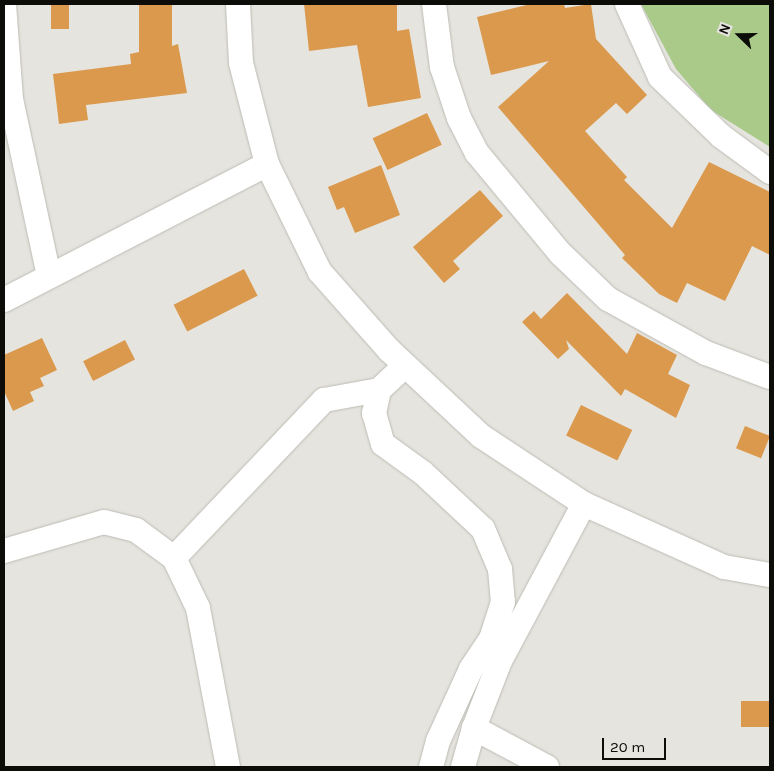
<!DOCTYPE html>
<style>
body{margin:0}
#map{position:relative;width:774px;height:771px;overflow:hidden;background:#e6e4de;font-family:Karla,sans-serif}
div>[style]{position:absolute}
.green>*{inset:0;background:#a9ca89}
.building>*{inset:0;background:#da994c;transform-origin:0 0}
.roads{filter:drop-shadow(0 0 1px #bcbbb4) drop-shadow(0 0 1px #bcbbb4)}
.minor>*{height:24px;margin:-12px;padding:0 12px;transform-origin:12px;border-radius:12px;background:#fff}
span{translate:-50% -50%;white-space:nowrap;text-align:center;line-height:1.15;-webkit-text-stroke:5px #e6e4de;paint-order:stroke}
.frame{position:absolute;inset:0;border:5px solid #0c0c09;pointer-events:none}
.north{position:absolute;left:714px;top:10px;width:50px;height:50px;-webkit-text-stroke:4px #e6e4de;paint-order:stroke;rotate:292deg;font-size:14px;font-weight:700;line-height:20px;text-align:center;color:#0c0c09}
.north::after{content:'';display:block;margin:auto;width:18px;height:22px;background:#0c0c09;clip-path:polygon(50% 0,100% 100%,50% 72%,0 100%)}
.scale{position:absolute;left:602px;top:738px;width:64px;height:22px;box-sizing:border-box;border:2px solid #0c0c09;border-top:0;padding-left:6px;font-size:15px;line-height:18px;white-space:nowrap;color:#0c0c09;-webkit-text-stroke:4px #e6e4de;paint-order:stroke}
</style>
<div id="map">
<div class="green">
<div style="clip-path:polygon(641px 4px,770px 4px,770px 147px,711px 110px,676px 69px)"></div>
</div>
<div class="building">
<div style="left:51px;top:4px;width:18px;height:25px"></div>
<div style="clip-path:polygon(139px 4px,172px 4px,172px 46px,178px 44px,187px 93px,86px 105px,88px 120px,59px 124px,53px 74px,131px 64px,130px 54px,139px 52px)"></div>
<div style="clip-path:polygon(304px 4px,397px 4px,397px 31px,409px 29px,421px 98px,368px 107px,357px 45px,309px 51px)"></div>
<div style="clip-path:polygon(531px 4px,564px 4px,565px 8px,591px 4px,596px 39px,647px 95px,627px 114px,616px 103px,585px 131px,627px 177px,624px 180px,672px 228px,709px 162px,770px 192px,770px 255px,752px 246px,725px 301px,687px 283px,677px 303px,659px 294px,622px 258px,625px 255px,498px 107px,549px 61px,491px 75px,477px 17px)"></div>
<div style="left:427px;top:113px;width:35px;height:60px;rotate:65deg"></div>
<div style="clip-path:polygon(381px 165px,400px 215px,355px 233px,344px 207px,337px 210px,328px 187px)"></div>
<div style="clip-path:polygon(480px 190px,503px 216px,453px 261px,460px 269px,444px 283px,413px 247px)"></div>
<div style="left:244px;top:269px;width:30px;height:79px;rotate:63deg"></div>
<div style="clip-path:polygon(567px 293px,627px 354px,637px 333px,677px 355px,668px 374px,690px 385px,676px 418px,625px 389px,621px 396px,566px 340px,569px 349px,558px 359px,522px 322px,534px 311px,541px 319px)"></div>
<div style="clip-path:polygon(42px 338px,57px 370px,40px 378px,44px 386px,30px 392px,34px 401px,13px 411px,4px 391px,4px 355px)"></div>
<div style="left:125px;top:340px;width:22px;height:47px;rotate:63deg"></div>
<div style="left:581px;top:405px;width:57px;height:34px;rotate:26deg"></div>
<div style="left:745px;top:426px;width:27px;height:24px;rotate:22deg"></div>
<div style="left:741px;top:701px;width:29px;height:26px"></div>
</div>
<div class="roads">
<div class="minor">
<div style="left:4px;top:4px;width:95px;rotate:85.8deg"></div>
<div style="left:11px;top:99px;width:181px;rotate:77.9deg"></div>
<div style="left:238px;top:4px;width:59px;rotate:87.1deg"></div>
<div style="left:241px;top:63px;width:104px;rotate:75.6deg"></div>
<div style="left:267px;top:164px;width:120px;rotate:63.9deg"></div>
<div style="left:320px;top:272px;width:104px;rotate:48.5deg"></div>
<div style="left:389px;top:350px;width:126px;rotate:43.1deg"></div>
<div style="left:481px;top:436px;width:123px;rotate:33.4deg"></div>
<div style="left:584px;top:504px;width:154px;rotate:24.2deg"></div>
<div style="left:724px;top:567px;width:47px;rotate:9.9deg"></div>
<div style="left:434px;top:4px;width:64px;rotate:82.8deg"></div>
<div style="left:442px;top:67px;width:54px;rotate:71.6deg"></div>
<div style="left:459px;top:118px;width:39px;rotate:63deg"></div>
<div style="left:477px;top:153px;width:131px;rotate:50.3deg"></div>
<div style="left:561px;top:254px;width:65px;rotate:43.8deg"></div>
<div style="left:608px;top:299px;width:112px;rotate:28.9deg"></div>
<div style="left:706px;top:353px;width:68px;rotate:20.6deg"></div>
<div style="left:627px;top:4px;width:80px;rotate:65.7deg"></div>
<div style="left:660px;top:77px;width:85px;rotate:44deg"></div>
<div style="left:721px;top:136px;width:61px;rotate:36.3deg"></div>
<div style="left:4px;top:300px;width:296px;rotate:-27.3deg"></div>
<div style="left:379px;top:390px;width:24px;rotate:102deg"></div>
<div style="left:374px;top:413px;width:32px;rotate:74deg"></div>
<div style="left:383px;top:444px;width:49px;rotate:35.9deg"></div>
<div style="left:423px;top:473px;width:82px;rotate:43deg"></div>
<div style="left:483px;top:529px;width:43px;rotate:67deg"></div>
<div style="left:500px;top:569px;width:33px;rotate:85deg"></div>
<div style="left:503px;top:602px;width:39px;rotate:108deg"></div>
<div style="left:491px;top:639px;width:36px;rotate:124deg"></div>
<div style="left:471px;top:669px;width:79px;rotate:114.6deg"></div>
<div style="left:438px;top:741px;width:27px;rotate:105deg"></div>
<div style="left:4px;top:551px;width:104px;rotate:-16.2deg"></div>
<div style="left:104px;top:522px;width:33px;rotate:14deg"></div>
<div style="left:136px;top:530px;width:47px;rotate:36.4deg"></div>
<div style="left:228px;top:767px;width:162px;rotate:-100.7deg"></div>
<div style="left:198px;top:608px;width:55px;rotate:-115.6deg"></div>
<div style="left:174px;top:558px;width:218px;rotate:-46.5deg"></div>
<div style="left:324px;top:400px;width:56px;rotate:-10.3deg"></div>
<div style="left:379px;top:390px;width:35px;rotate:-43deg"></div>
<div style="left:463px;top:767px;width:41px;rotate:-74.2deg"></div>
<div style="left:547px;top:767px;width:83px;rotate:-151.9deg"></div>
<div style="left:474px;top:728px;width:72px;rotate:-68.8deg"></div>
<div style="left:500px;top:661px;width:178px;rotate:-61.9deg"></div>
</div>
</div>
<div class="frame"></div>
<div class="north">N</div>
<div class="scale">20 m</div>
</div>
